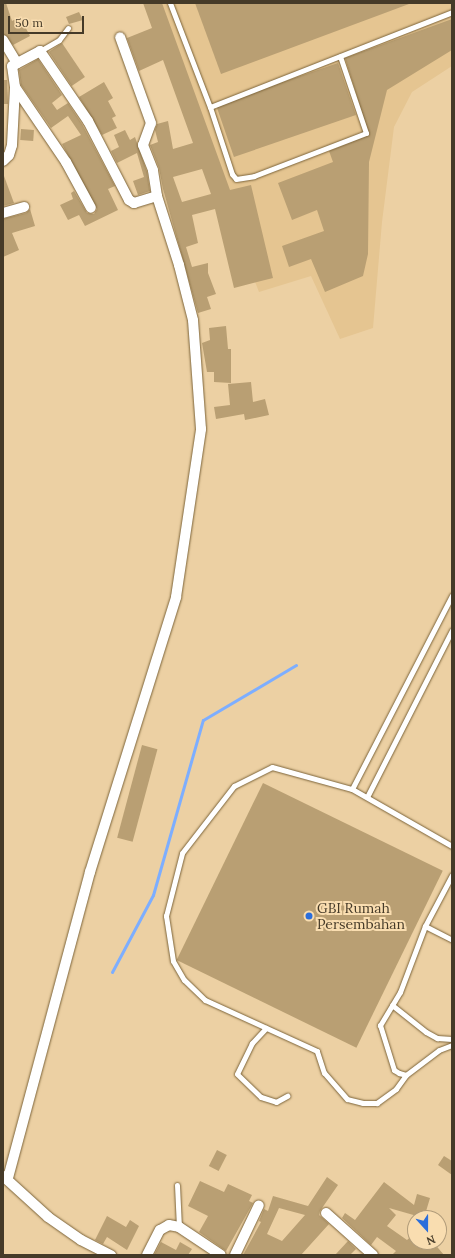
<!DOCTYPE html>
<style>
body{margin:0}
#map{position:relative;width:455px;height:1258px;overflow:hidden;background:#ecd0a3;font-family:Lora,serif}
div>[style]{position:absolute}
.built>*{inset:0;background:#e5c591}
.stream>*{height:3px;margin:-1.5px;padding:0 1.5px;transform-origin:1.5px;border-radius:1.5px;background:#7daeff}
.building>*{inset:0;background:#b99f73;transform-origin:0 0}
.roads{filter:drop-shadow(0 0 1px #7c643a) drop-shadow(0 0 1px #7c643a)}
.service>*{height:5px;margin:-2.5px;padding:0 2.5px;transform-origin:2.5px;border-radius:2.5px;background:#fff}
.minor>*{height:10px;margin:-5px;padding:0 5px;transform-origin:5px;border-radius:5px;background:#fff}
.dots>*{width:11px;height:11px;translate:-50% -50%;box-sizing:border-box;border:2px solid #f9ddb0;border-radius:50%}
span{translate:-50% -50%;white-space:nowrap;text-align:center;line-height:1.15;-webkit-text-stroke:4px #f9ddb0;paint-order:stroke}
.poi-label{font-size:14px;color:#453a28}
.left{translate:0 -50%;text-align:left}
.frame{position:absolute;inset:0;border:4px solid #453a28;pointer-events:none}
.north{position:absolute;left:407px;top:1210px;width:40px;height:40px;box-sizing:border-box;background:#f9ddb0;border:1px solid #b19c7a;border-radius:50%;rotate:159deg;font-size:11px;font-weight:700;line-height:16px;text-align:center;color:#453a28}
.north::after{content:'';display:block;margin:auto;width:14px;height:18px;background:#2b6edb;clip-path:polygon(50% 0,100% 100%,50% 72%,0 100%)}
.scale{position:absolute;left:8px;top:16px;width:76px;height:18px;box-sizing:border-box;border:2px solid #453a28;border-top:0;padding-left:5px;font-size:12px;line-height:14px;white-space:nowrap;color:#453a28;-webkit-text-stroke:3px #f9ddb0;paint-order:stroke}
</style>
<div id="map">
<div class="built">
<div style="clip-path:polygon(146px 3px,452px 3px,452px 66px,412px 92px,394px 127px,382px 222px,373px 328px,340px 339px,311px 276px,259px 292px)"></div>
</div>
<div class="stream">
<div style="left:112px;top:972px;width:87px;rotate:-62deg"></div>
<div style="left:153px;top:895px;width:182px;rotate:-74.1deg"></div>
<div style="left:203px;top:720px;width:108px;rotate:-30.6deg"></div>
</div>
<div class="building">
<div style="clip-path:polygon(3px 3px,6px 3px,12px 21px,20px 17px,30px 36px,13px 45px,3px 34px)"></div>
<div style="clip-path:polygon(evenodd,143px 3px,162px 3px,230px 190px,251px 185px,273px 278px,234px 288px,215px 209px,192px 215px,198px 243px,186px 247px,192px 267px,208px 263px,208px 273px,216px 294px,207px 297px,211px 309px,198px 313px,163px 189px,159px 168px,150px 145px,158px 142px,155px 130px,157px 124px,168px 121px,173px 149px,193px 143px,163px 60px,139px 71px,127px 38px,152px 28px,143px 3px,202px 169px,211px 194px,182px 202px,173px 177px,202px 169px)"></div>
<div style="clip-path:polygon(195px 3px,409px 3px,409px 4px,221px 74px)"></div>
<div style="clip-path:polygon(79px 12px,83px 20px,69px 24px,66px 17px)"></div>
<div style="clip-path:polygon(452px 19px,452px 50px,387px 90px,369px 162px,368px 254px,363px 276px,325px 292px,311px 259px,289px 267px,282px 246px,324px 231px,317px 210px,292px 220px,278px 183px,333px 162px,329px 151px,369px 135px,345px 58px)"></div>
<div style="left:62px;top:43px;width:41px;height:16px;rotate:56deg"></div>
<div style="clip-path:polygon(38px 59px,62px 95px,52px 103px,57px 110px,68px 103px,82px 124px,115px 186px,108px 189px,118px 210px,85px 226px,79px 215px,68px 220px,60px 205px,73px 199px,71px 193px,74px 191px,87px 213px,94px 214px,97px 209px,62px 144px,81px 135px,68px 116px,51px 128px,21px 85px,19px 70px)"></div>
<div style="left:338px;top:63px;width:55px;height:129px;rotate:71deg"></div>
<div style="clip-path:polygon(3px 80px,7px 80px,8px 104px,3px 104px)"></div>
<div style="clip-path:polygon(104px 82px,113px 98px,108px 101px,116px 116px,112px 118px,117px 128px,102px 135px,79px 97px)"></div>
<div style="left:21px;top:129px;width:13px;height:11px;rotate:4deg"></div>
<div style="clip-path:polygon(125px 130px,130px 140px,135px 137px,147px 172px,150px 191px,138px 195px,133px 181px,144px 177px,137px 153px,117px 163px,111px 151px,119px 147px,114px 135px)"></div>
<div style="clip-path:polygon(4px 176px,14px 203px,3px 206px,3px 177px)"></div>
<div style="clip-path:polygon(30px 209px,35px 226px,12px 233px,19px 250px,3px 257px,3px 219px,26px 213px)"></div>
<div style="clip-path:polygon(226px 326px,228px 349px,231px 349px,231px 383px,214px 382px,214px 372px,207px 372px,202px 343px,210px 340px,209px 328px)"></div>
<div style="clip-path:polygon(251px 382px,253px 402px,265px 399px,269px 415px,245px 420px,244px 414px,216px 419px,214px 407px,230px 405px,228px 384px)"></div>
<div style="left:142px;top:745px;width:16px;height:96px;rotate:15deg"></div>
<div style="left:263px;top:783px;width:200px;height:197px;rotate:26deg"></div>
<div style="left:217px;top:1150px;width:11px;height:18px;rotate:27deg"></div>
<div style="clip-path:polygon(444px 1156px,452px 1161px,452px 1175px,438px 1165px)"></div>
<div style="clip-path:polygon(evenodd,327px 1177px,338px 1185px,320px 1211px,319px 1215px,329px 1224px,301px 1255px,243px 1255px,261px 1222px,259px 1221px,264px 1209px,268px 1211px,273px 1196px,308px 1206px,327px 1177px,279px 1208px,305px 1215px,282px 1241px,267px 1234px,279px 1208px)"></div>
<div style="clip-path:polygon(200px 1181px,224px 1192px,228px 1184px,252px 1195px,249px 1201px,253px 1203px,226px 1251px,199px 1232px,208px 1216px,188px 1206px)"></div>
<div style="clip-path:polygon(384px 1182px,414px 1205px,417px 1194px,430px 1198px,424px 1218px,389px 1208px,396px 1215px,387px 1226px,407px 1240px,415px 1233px,415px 1242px,433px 1242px,444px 1255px,392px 1255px,396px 1251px,377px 1237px,371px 1245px,342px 1218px,345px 1213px,355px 1220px)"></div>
<div style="clip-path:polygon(107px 1216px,126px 1227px,130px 1220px,139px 1226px,127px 1250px,107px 1237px,103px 1244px,95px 1240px)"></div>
<div style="clip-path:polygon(348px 1241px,356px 1249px,350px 1255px,335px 1255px)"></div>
<div style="clip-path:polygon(161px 1242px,176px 1250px,180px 1242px,192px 1249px,188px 1255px,154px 1255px)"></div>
</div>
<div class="roads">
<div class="service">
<div style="left:170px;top:3px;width:111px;rotate:69deg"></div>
<div style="left:210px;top:107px;width:260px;rotate:-21.4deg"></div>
<div style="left:40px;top:51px;width:22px;rotate:-30deg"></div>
<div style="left:59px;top:40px;width:15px;rotate:-53deg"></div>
<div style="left:210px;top:107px;width:71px;rotate:71.8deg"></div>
<div style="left:232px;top:174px;width:6px;rotate:51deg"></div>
<div style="left:236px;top:179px;width:18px;rotate:-9deg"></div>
<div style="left:254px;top:176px;width:120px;rotate:-21deg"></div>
<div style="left:366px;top:133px;width:81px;rotate:-108.7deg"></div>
<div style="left:352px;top:789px;width:218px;rotate:-62.7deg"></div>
<div style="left:367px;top:797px;width:187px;rotate:-63deg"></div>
<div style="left:452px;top:875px;width:58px;rotate:117.9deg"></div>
<div style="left:425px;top:926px;width:71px;rotate:110.7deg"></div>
<div style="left:400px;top:992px;width:39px;rotate:121deg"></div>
<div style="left:380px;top:1025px;width:47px;rotate:72.7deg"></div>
<div style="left:394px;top:1070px;width:6px;rotate:31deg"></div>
<div style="left:399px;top:1073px;width:7px;rotate:16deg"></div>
<div style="left:406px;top:1075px;width:41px;rotate:-37.1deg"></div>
<div style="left:439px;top:1050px;width:14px;rotate:-21deg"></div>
<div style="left:425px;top:926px;width:30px;rotate:27deg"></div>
<div style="left:392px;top:1005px;width:43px;rotate:38.5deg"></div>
<div style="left:426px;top:1032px;width:13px;rotate:29deg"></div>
<div style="left:437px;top:1038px;width:15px;rotate:4deg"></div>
<div style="left:266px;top:1028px;width:21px;rotate:133deg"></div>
<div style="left:252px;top:1043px;width:34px;rotate:116deg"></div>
<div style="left:237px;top:1074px;width:33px;rotate:44deg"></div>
<div style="left:261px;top:1097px;width:16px;rotate:18deg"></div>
<div style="left:276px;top:1102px;width:13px;rotate:-29deg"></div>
<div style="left:406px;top:1075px;width:17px;rotate:126deg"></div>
<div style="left:396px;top:1089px;width:24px;rotate:144deg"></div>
<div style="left:377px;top:1103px;width:14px;rotate:180deg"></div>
<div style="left:363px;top:1103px;width:16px;rotate:-166deg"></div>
<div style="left:347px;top:1099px;width:35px;rotate:-131deg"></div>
<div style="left:324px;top:1073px;width:23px;rotate:-108deg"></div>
<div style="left:317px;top:1051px;width:123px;rotate:-155.5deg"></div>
<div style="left:205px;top:1000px;width:29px;rotate:-136deg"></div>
<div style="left:184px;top:980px;width:22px;rotate:-120deg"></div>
<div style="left:173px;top:961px;width:46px;rotate:-98.8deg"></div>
<div style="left:166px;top:916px;width:65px;rotate:-75.7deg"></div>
<div style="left:182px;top:853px;width:85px;rotate:-52.2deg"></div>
<div style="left:234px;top:786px;width:42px;rotate:-26.6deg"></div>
<div style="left:272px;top:767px;width:83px;rotate:15.4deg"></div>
<div style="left:352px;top:789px;width:115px;rotate:29.7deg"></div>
<div style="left:177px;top:1185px;width:42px;rotate:87.3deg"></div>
</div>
<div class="minor">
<div style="left:3px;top:40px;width:27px;rotate:59deg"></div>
<div style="left:15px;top:87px;width:91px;rotate:55.8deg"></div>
<div style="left:66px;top:162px;width:52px;rotate:61.5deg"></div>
<div style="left:3px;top:161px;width:8px;rotate:-45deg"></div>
<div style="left:9px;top:155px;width:10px;rotate:-73deg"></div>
<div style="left:12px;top:145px;width:58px;rotate:-87deg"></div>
<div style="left:15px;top:87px;width:21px;rotate:-98deg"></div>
<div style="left:12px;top:66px;width:32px;rotate:-28deg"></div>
<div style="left:40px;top:51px;width:85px;rotate:55.6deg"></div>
<div style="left:88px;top:121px;width:89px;rotate:62.6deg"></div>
<div style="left:129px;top:200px;width:6px;rotate:31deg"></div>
<div style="left:134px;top:203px;width:24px;rotate:-17deg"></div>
<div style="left:3px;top:213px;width:22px;rotate:-16deg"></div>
<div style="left:3px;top:1176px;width:61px;rotate:42.3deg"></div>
<div style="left:48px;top:1217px;width:40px;rotate:34.9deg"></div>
<div style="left:81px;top:1240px;width:34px;rotate:27deg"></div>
<div style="left:8px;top:1178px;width:317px;rotate:-75deg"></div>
<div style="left:90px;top:872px;width:288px;rotate:-72.6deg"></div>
<div style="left:176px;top:597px;width:170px;rotate:-81.5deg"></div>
<div style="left:201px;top:429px;width:109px;rotate:-94.2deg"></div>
<div style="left:193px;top:320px;width:57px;rotate:-104.3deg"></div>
<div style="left:179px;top:265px;width:72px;rotate:-107.7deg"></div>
<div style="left:157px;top:196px;width:26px;rotate:-99deg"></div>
<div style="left:153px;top:170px;width:27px;rotate:-112deg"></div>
<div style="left:143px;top:145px;width:23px;rotate:-70deg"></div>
<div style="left:151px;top:123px;width:91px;rotate:-109.8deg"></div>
<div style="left:326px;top:1213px;width:63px;rotate:41.8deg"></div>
<div style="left:147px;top:1255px;width:28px;rotate:-63deg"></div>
<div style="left:160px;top:1230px;width:10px;rotate:-29deg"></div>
<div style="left:169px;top:1225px;width:10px;rotate:11deg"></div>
<div style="left:179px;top:1227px;width:50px;rotate:33.7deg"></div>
<div style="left:235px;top:1255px;width:55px;rotate:-64.4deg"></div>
</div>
</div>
<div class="dots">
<div style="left:309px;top:916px;background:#2b6edb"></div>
</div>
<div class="poi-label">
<span class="left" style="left:317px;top:916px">GBI Rumah<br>Persembahan</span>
</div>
<div class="frame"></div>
<div class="north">N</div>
<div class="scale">50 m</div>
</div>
